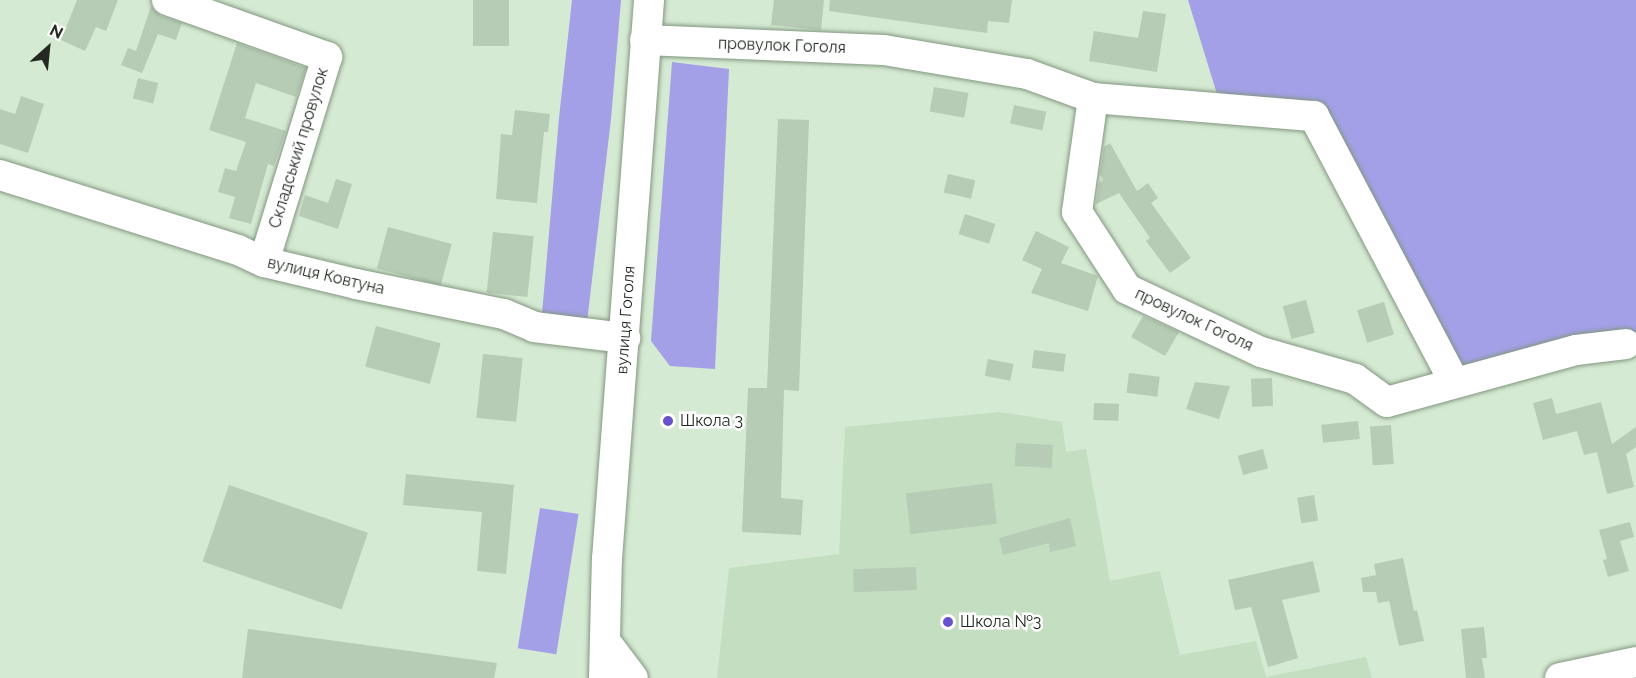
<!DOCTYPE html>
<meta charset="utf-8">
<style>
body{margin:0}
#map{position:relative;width:1636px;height:678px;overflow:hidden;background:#d5ead2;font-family:Raleway,sans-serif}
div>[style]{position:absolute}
.built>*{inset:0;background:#c3dec0}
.forest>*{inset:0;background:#a3a0e7;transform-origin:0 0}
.building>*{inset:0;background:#b7ccb5;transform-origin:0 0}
.roads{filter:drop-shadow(0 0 2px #839781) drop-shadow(0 0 2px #839781)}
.minor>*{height:30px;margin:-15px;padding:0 15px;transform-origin:15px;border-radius:15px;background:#fff}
.dots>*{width:16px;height:16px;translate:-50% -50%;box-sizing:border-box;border:3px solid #fff;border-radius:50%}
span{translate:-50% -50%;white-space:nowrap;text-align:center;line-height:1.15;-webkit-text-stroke:5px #fff;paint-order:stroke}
.street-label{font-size:16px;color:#222a21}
.poi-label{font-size:16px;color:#222a21}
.left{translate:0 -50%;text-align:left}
.north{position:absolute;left:18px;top:18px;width:60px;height:60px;-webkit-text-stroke:4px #fff;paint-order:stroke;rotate:27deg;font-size:16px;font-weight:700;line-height:24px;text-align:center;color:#222a21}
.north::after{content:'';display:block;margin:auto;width:21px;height:27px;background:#222a21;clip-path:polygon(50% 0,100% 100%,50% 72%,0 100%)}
</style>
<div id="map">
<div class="built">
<div style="clip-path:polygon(1000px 412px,1062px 422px,1066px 452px,1086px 449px,1110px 581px,1160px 571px,1180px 655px,1256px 641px,1266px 677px,1366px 657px,1372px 678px,717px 678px,729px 568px,839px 554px,845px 427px)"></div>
</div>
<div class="forest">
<div style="clip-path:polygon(572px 0,621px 0,611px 119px,587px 322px,542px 314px,559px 118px)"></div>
<div style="clip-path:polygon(1188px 0,1636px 0,1636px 350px,1454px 382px,1314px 116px,1221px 107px)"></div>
<div style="clip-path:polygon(672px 62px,729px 69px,715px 369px,670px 366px,651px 341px)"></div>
<div style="left:540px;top:508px;width:39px;height:142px;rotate:9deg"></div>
</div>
<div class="building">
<div style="clip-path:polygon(77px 0,118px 0,106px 31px,96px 27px,85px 51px,61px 40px)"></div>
<div style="left:473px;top:0;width:36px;height:46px"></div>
<div style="clip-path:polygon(774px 0,824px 0,821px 30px,771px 25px)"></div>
<div style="clip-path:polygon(830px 0,1012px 0,1009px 23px,988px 21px,987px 33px,829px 11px)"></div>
<div style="clip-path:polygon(151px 6px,161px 16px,182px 23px,176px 40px,158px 34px,142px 73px,121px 65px,128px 48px,136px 51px)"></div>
<div style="clip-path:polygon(1143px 11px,1166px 14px,1157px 72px,1089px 61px,1094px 31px,1138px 38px)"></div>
<div style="clip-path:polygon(237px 43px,306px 68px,296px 97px,256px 83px,245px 118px,286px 131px,274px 166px,268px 164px,251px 224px,229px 218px,235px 197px,218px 192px,225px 168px,236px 171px,246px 142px,209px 130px)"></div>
<div style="left:138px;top:78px;width:21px;height:21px;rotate:14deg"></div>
<div style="left:934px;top:87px;width:35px;height:25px;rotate:10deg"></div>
<div style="clip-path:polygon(21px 96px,44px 104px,28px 153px,0 144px,0 109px,15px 114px)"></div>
<div style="left:1014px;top:105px;width:33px;height:19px;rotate:12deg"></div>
<div style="clip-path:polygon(515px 110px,550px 114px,548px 132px,544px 132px,537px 203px,496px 199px,501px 134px,512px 135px)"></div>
<div style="clip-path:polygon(778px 119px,809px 120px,799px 391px,784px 390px,781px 498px,803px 500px,801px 535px,742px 532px,748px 388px,767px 388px)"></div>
<div style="clip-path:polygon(1110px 143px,1137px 191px,1148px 183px,1158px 198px,1151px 203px,1191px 258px,1170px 273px,1146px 241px,1150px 238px,1119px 193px,1096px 204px,1099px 183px,1103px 180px,1100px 174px,1104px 147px)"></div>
<div style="left:948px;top:174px;width:28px;height:19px;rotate:13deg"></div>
<div style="clip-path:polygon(336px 179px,352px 184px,338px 229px,299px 216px,305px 195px,328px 203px)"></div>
<div style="left:965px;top:214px;width:32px;height:21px;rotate:18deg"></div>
<div style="left:388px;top:227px;width:66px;height:43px;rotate:15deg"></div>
<div style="clip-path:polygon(1036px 231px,1069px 247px,1061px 263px,1098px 276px,1088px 311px,1031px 293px,1042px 269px,1022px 260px)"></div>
<div style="left:493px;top:232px;width:41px;height:61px;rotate:6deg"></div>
<div style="left:1306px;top:300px;width:34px;height:24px;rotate:75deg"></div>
<div style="left:1384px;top:302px;width:34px;height:28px;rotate:73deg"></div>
<div style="clip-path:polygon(1143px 316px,1179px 332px,1165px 356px,1131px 337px)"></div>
<div style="left:376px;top:326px;width:67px;height:42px;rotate:15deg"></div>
<div style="left:1034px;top:350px;width:32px;height:18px;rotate:7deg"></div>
<div style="left:483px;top:354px;width:40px;height:64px;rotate:6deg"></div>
<div style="left:988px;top:359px;width:26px;height:17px;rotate:11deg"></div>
<div style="left:1129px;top:373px;width:31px;height:20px;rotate:7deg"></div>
<div style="left:1272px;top:378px;width:28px;height:21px;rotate:88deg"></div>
<div style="clip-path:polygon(1195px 382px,1230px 386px,1219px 419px,1186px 409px)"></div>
<div style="clip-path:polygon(1552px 398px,1556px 414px,1601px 402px,1612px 444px,1636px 427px,1636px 447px,1626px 454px,1634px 487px,1607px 494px,1597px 452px,1584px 455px,1577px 431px,1543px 440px,1533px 403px)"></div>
<div style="left:1094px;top:403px;width:25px;height:17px;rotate:2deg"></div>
<div style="left:1358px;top:421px;width:18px;height:37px;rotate:84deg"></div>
<div style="left:1391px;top:425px;width:39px;height:21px;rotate:86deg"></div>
<div style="left:1016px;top:443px;width:37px;height:23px;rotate:3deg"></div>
<div style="left:1263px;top:449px;width:20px;height:26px;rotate:75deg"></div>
<div style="clip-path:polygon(406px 474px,514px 485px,506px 574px,477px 571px,482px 512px,403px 505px)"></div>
<div style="left:992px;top:483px;width:41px;height:87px;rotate:83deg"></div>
<div style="left:229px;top:485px;width:147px;height:81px;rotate:19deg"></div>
<div style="left:1314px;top:495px;width:26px;height:17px;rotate:81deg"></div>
<div style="clip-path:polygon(1070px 518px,1076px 546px,1050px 552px,1049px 543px,1003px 555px,999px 538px)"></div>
<div style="clip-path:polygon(1630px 522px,1634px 537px,1620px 541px,1629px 571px,1608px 577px,1603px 560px,1607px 559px,1599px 530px)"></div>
<div style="clip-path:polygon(1403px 558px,1414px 611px,1417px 610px,1424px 641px,1399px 646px,1389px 601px,1378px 603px,1376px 592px,1363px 592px,1361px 578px,1376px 575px,1374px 564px)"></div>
<div style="clip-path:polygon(1313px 561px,1320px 592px,1282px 600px,1298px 658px,1268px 667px,1251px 607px,1235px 610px,1228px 580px)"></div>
<div style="left:916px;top:567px;width:23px;height:63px;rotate:88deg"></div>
<div style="clip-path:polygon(1484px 627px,1487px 658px,1482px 658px,1485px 678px,1466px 678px,1461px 629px)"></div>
<div style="clip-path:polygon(248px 629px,497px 663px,494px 678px,242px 678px)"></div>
</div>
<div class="roads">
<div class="minor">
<div style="left:167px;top:0;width:170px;rotate:19.6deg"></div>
<div style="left:327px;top:57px;width:214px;rotate:107.1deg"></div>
<div style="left:645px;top:40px;width:239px;rotate:2.4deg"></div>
<div style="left:884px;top:50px;width:145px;rotate:9.5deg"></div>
<div style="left:1027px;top:74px;width:70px;rotate:20deg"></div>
<div style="left:1093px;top:98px;width:222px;rotate:4.7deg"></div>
<div style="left:1314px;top:116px;width:301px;rotate:62.2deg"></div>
<div style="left:1093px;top:98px;width:115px;rotate:98deg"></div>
<div style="left:1077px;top:212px;width:92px;rotate:57deg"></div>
<div style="left:1127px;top:289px;width:148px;rotate:25.2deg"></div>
<div style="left:1261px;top:352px;width:98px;rotate:16deg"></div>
<div style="left:1355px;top:379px;width:39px;rotate:36deg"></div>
<div style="left:1387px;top:402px;width:196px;rotate:-15.4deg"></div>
<div style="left:1576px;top:350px;width:50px;rotate:-6.8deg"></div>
<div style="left:0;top:175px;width:250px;rotate:17.5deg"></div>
<div style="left:238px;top:250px;width:29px;rotate:25deg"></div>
<div style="left:264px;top:262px;width:95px;rotate:13.4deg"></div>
<div style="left:356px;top:284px;width:151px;rotate:11.5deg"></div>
<div style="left:504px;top:314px;width:33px;rotate:23deg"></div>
<div style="left:534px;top:327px;width:92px;rotate:6.9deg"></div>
<div style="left:605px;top:641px;width:46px;rotate:52.9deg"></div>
<div style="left:604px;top:678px;width:119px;rotate:-88.6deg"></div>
<div style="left:607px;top:559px;width:561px;rotate:-85.7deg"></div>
<div style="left:1560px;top:678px;width:78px;rotate:-11.9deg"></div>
</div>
</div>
<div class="dots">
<div style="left:668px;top:421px;background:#6653cd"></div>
<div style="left:948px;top:622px;background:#6653cd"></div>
</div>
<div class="street-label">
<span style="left:782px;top:46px;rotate:2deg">провулок Гоголя</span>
<span style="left:299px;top:148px;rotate:-73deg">Складський провулок</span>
<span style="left:326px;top:276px;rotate:13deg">вулиця Ковтуна</span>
<span style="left:626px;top:320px;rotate:-86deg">вулиця Гоголя</span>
<span style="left:1194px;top:320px;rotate:25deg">провулок Гоголя</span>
</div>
<div class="poi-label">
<span class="left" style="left:680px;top:421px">Школа 3</span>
<span class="left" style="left:960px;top:622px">Школа №3</span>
</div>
<div class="north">N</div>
</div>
